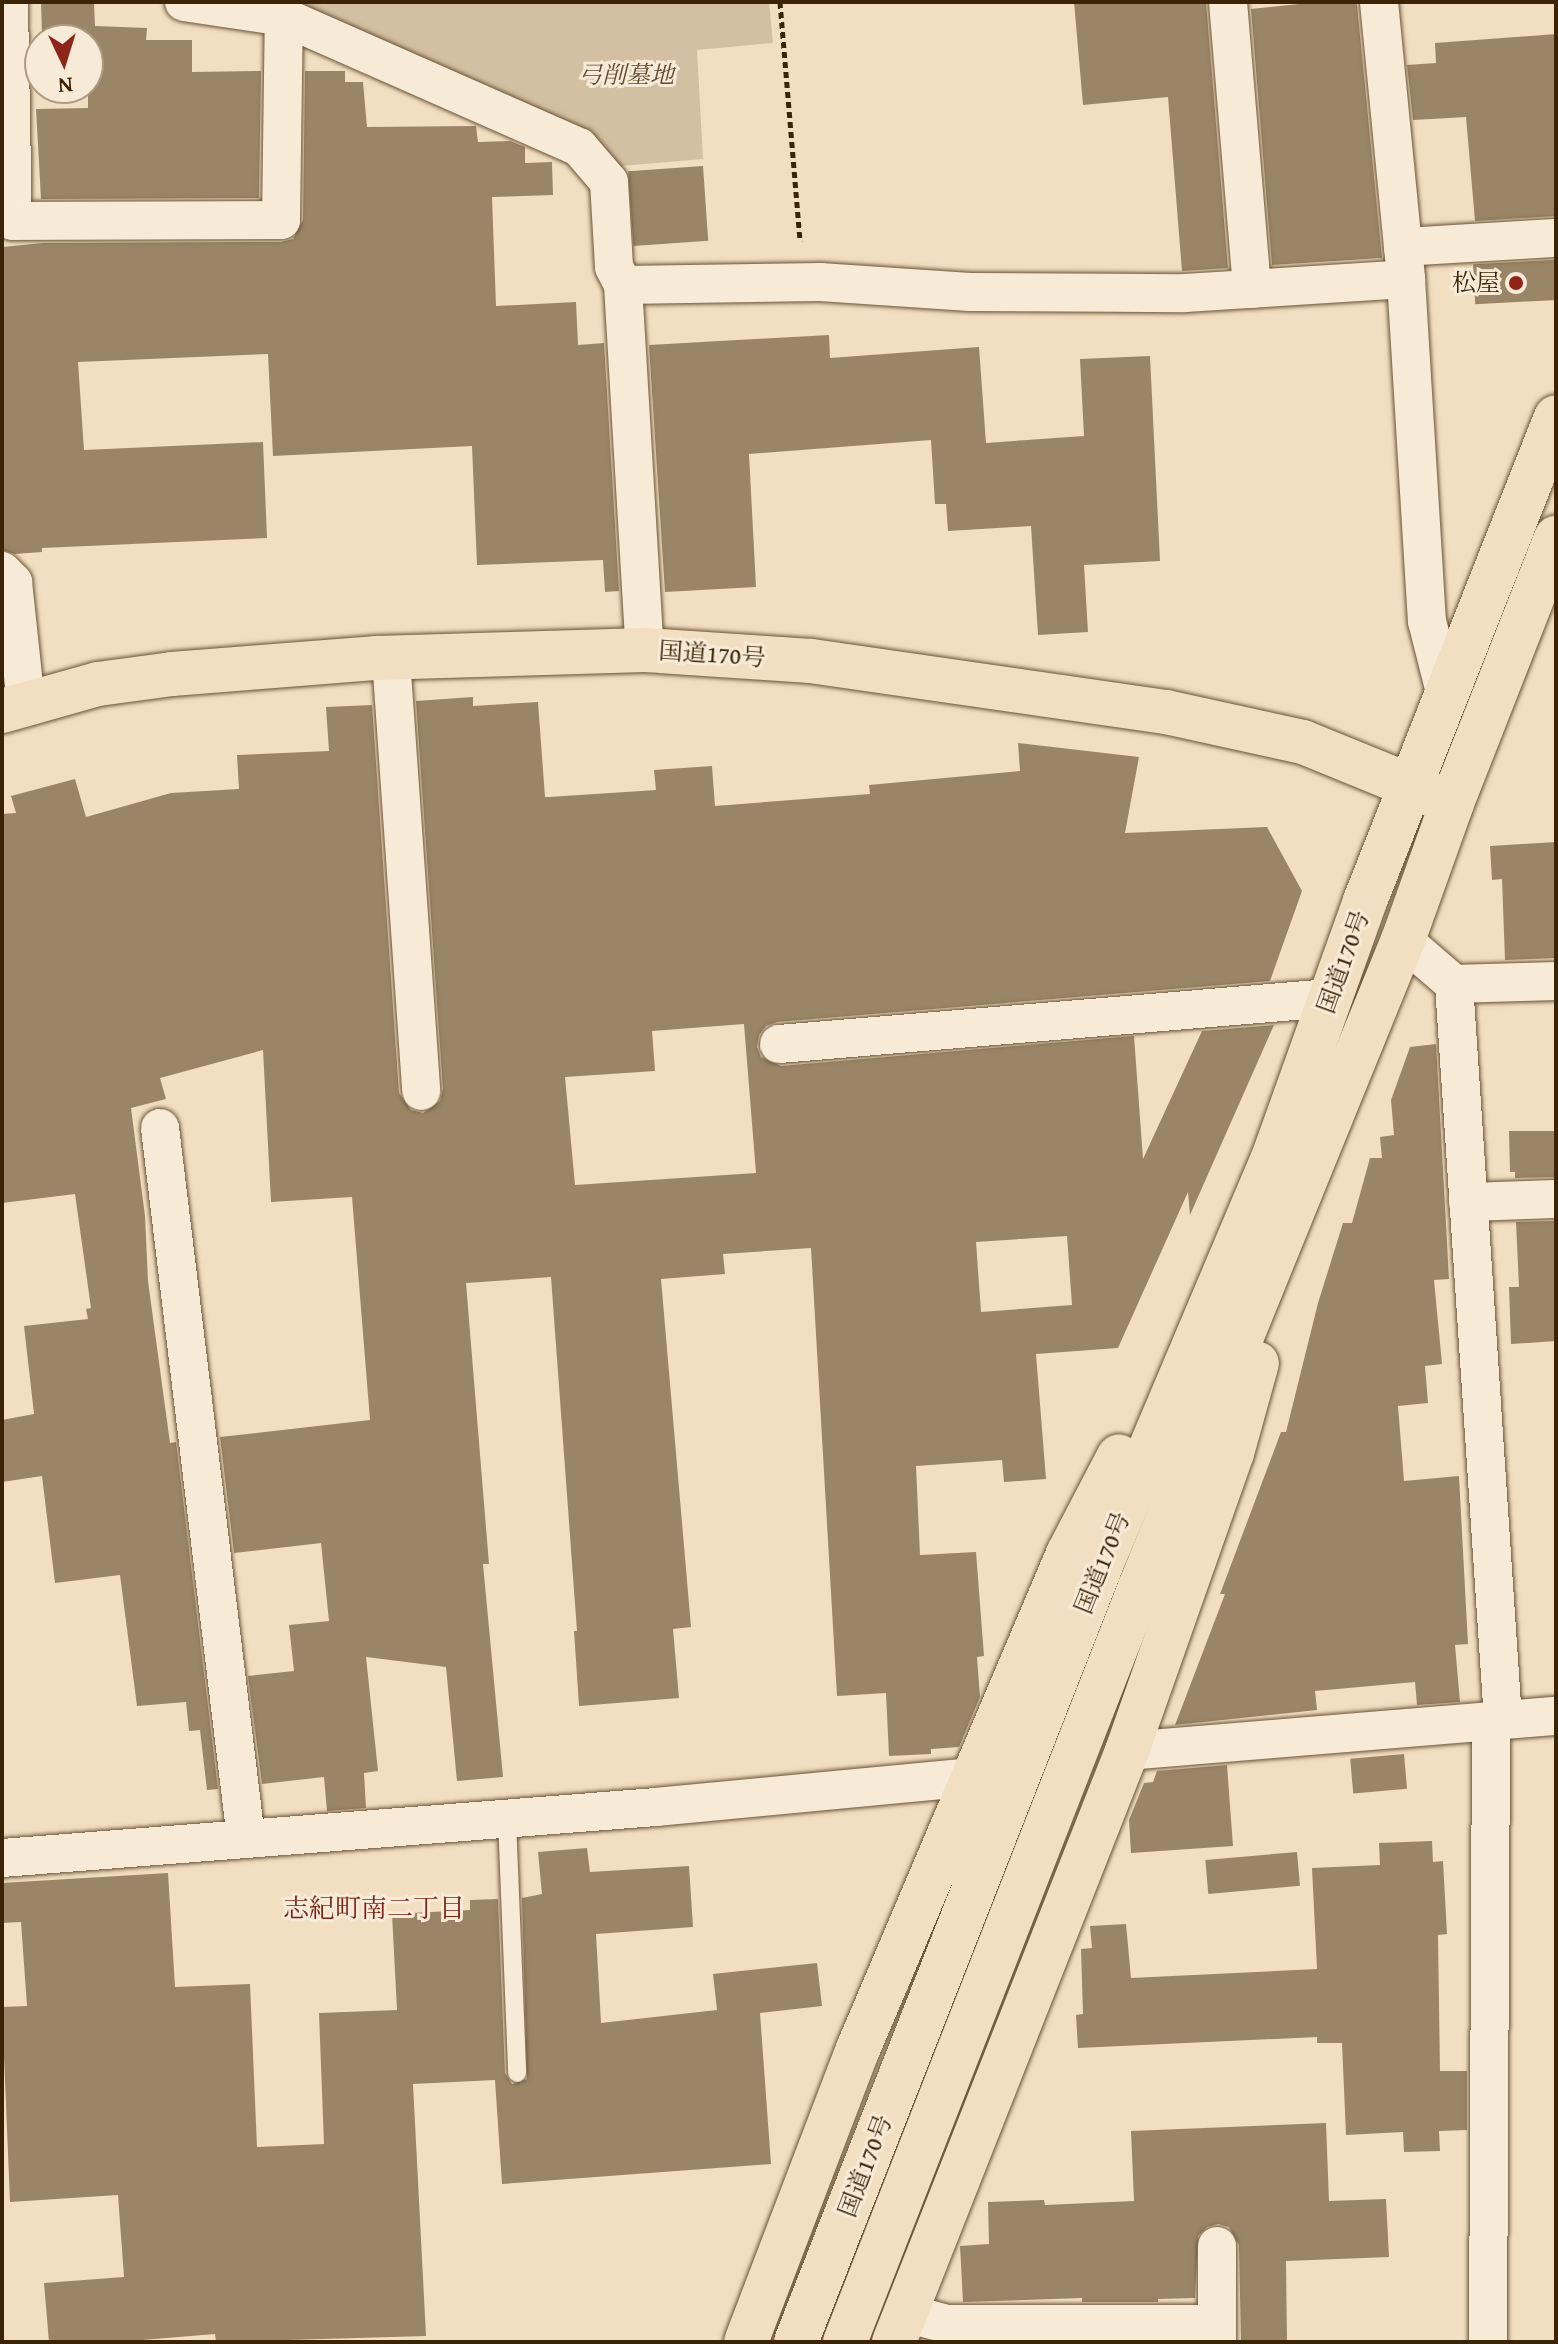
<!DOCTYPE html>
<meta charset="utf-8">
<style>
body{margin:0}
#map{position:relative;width:1558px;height:2344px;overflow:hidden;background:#f2dfc1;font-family:"Gentium Book Plus","Noto Serif JP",serif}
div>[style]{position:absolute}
.green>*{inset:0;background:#d3bfa1}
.building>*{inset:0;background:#9a8567;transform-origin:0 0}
.path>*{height:5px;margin-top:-2.5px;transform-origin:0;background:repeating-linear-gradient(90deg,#3b2306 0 6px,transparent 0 10px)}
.roads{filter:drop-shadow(0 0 2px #695235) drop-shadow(0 0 2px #695235)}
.lane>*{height:18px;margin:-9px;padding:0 9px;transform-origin:9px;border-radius:9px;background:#f7ead7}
.street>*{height:38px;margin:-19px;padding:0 19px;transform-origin:19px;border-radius:19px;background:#f7ead7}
.highway>*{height:44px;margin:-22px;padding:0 22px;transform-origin:22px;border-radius:22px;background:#f2dfc1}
.dots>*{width:22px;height:22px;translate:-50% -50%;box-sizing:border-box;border:4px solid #f7ead7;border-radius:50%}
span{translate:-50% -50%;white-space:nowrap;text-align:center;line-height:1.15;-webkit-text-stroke:6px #f7ead7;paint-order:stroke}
.park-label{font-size:24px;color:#614a2d;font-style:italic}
.poi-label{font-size:24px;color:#3b2306}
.right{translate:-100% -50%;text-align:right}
.street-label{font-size:24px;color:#3b2306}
.neighbourhood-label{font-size:26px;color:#7a1f14}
.frame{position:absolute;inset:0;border:4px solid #3b2306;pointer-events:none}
.north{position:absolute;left:24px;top:24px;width:80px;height:80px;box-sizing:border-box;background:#f7ead7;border:2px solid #ac9a83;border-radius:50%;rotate:176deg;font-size:22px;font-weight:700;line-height:32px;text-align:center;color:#3b2306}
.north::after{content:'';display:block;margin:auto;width:28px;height:36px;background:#8f2418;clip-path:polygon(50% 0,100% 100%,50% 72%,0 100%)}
</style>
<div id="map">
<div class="green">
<div style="clip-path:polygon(268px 2px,769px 2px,773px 43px,697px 50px,703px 159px,621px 166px,579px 131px)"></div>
</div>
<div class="building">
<div style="clip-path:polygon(41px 2px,94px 2px,95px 26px,147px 28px,146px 40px,192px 40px,192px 72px,261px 71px,259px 198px,41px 199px,36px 109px,88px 108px,88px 35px,42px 36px)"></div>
<div style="clip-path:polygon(1074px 2px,1206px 2px,1228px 268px,1182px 271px,1168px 97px,1083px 105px)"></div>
<div style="clip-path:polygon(1318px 2px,1355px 2px,1357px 5px,1382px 258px,1272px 265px,1251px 9px)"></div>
<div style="clip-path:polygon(1556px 34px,1556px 216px,1475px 221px,1466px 117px,1413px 120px,1407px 65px,1436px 63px,1435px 43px)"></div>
<div style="clip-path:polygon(305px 71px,345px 71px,345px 82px,363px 82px,367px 127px,476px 126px,478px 142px,510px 141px,525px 147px,525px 163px,552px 162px,553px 195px,492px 197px,496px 306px,576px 302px,578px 345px,604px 343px,619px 591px,605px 592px,603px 560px,477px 565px,472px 446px,273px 456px,268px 354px,78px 362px,84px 450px,263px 442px,267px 538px,42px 548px,42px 552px,15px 554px,2px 550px,2px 247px,43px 243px,281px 242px,293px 239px,303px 220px)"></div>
<div style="left:703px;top:166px;width:75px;height:75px;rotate:86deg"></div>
<div style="left:1554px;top:260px;width:40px;height:81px;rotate:87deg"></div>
<div style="clip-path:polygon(829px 335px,830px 358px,979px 347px,986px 443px,1084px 436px,1080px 359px,1150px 356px,1160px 561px,1084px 565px,1088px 632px,1038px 635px,1031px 526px,948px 531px,946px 504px,935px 504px,931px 440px,749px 454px,756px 587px,665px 592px,649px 345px)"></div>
<div style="clip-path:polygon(evenodd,473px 697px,473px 706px,538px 702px,545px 797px,549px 797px,656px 790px,654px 770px,712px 766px,715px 806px,870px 794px,869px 785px,1020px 771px,1018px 743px,1139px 757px,1125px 833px,1267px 827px,1302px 891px,1270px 981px,777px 1022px,766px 1026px,759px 1035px,757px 1047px,761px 1057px,781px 1066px,1134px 1036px,1143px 1159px,1202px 1031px,1274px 1025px,1190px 1215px,1188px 1192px,1118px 1348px,1036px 1354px,1046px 1479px,1004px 1482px,1002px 1460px,916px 1466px,920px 1555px,976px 1552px,984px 1656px,977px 1657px,980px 1697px,959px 1747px,931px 1749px,931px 1754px,889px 1756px,886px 1693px,837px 1696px,811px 1248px,723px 1254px,725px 1274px,661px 1279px,691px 1627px,673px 1629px,679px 1698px,579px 1706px,574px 1631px,577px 1631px,551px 1277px,466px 1283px,489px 1564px,483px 1564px,503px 1777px,457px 1781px,446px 1667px,366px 1657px,378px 1771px,364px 1773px,366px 1808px,327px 1811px,324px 1777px,262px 1784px,248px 1676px,294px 1671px,289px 1625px,329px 1621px,321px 1543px,234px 1553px,220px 1437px,370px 1420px,352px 1197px,271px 1202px,263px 1050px,160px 1078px,166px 1099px,131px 1108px,145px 1216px,148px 1281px,170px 1443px,176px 1442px,218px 1789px,207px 1790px,200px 1730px,189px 1731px,186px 1702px,137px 1706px,120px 1575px,55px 1583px,42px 1476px,2px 1482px,2px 1420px,34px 1414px,24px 1326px,88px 1319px,86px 1309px,91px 1308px,75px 1194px,2px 1203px,2px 814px,16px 813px,11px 796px,75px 779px,86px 817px,171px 793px,239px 789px,237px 755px,329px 751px,326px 707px,372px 705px,399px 1093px,411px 1110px,423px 1113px,440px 1101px,443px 1089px,416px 701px,473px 697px,744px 1024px,756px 1173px,575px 1185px,565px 1077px,655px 1071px,652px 1031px,744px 1024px,473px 697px,1067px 1236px,1072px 1305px,981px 1312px,976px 1242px,1067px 1236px)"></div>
<div style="clip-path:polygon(1556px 842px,1556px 958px,1505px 960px,1502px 879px,1492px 880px,1490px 846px)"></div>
<div style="clip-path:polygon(1436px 1044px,1449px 1279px,1434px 1280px,1442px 1364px,1425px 1366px,1428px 1403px,1398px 1406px,1404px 1481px,1459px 1476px,1468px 1644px,1455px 1645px,1460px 1702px,1417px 1705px,1415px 1682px,1315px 1691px,1317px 1710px,1175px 1725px,1225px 1594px,1220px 1594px,1281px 1432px,1286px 1432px,1318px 1303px,1343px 1223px,1352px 1223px,1370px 1158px,1382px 1158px,1380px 1137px,1394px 1135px,1391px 1100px,1410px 1047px)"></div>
<div style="clip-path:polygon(1509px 1131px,1556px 1131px,1556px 1177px,1515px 1178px,1515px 1172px,1510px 1172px)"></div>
<div style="clip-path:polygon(1556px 1221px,1556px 1341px,1511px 1344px,1509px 1287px,1519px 1287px,1516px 1222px)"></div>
<div style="left:1404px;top:1754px;width:35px;height:54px;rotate:85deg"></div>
<div style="clip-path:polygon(1227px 1765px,1233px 1846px,1131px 1853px,1129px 1820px,1144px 1783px,1153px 1782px,1157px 1771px)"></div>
<div style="clip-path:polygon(1432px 1841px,1433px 1862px,1443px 1861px,1447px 1934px,1438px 1935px,1440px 2071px,1467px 2071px,1467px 2130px,1439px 2131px,1440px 2151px,1404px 2152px,1403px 2132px,1346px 2135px,1342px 2043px,1317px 2043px,1317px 2037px,1078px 2048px,1076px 2015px,1083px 2014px,1081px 1949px,1092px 1948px,1090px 1926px,1126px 1924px,1131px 1978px,1317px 1969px,1312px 1868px,1380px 1865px,1379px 1843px)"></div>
<div style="clip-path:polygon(587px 1848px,590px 1872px,689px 1866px,693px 1927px,596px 1934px,601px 2023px,717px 2010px,713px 1974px,817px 1963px,822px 2006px,760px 2013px,771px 2164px,502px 2184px,495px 2080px,413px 2084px,426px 2336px,216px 2342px,215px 2334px,118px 2342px,49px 2342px,44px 2283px,124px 2277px,118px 2195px,10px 2202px,2px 2007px,27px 2006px,21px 1922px,2px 1923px,2px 1883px,168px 1873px,175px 1987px,250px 1984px,257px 2147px,324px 2144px,319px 2013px,397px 2010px,392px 1914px,470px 1910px,470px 1900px,498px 1899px,505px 2073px,512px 2084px,527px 2079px,522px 1898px,542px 1894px,538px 1852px)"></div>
<div style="left:1297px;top:1852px;width:34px;height:92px;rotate:85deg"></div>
<div style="clip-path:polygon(1326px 2123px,1329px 2201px,1386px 2199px,1389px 2257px,1286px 2261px,1287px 2342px,1241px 2342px,1239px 2245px,1229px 2227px,1218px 2224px,1207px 2227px,1198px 2236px,1195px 2298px,1158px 2299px,1158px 2302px,1082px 2302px,1082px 2298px,963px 2302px,960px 2246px,989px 2244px,988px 2202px,1044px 2200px,1045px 2205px,1134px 2201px,1131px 2131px)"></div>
</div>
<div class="path">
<div style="left:780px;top:2px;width:240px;rotate:85.2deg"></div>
</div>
<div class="roads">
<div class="lane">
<div style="left:507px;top:1819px;width:254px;rotate:87.7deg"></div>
</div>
<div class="street">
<div style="left:9px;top:2px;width:219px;rotate:89deg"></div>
<div style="left:13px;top:221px;width:268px;rotate:-0.2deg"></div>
<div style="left:281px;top:220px;width:203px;rotate:-89.2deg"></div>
<div style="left:184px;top:2px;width:101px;rotate:8.5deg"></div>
<div style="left:284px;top:17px;width:322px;rotate:23.8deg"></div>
<div style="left:579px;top:147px;width:46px;rotate:49.4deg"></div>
<div style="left:609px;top:182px;width:85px;rotate:86.6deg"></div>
<div style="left:614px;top:267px;width:20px;rotate:63deg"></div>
<div style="left:623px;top:285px;width:366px;rotate:86.6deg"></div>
<div style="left:1228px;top:2px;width:288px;rotate:85.2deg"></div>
<div style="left:1379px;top:2px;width:278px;rotate:84.4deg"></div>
<div style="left:1406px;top:279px;width:343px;rotate:86.5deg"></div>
<div style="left:1427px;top:621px;width:73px;rotate:75.8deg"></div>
<div style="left:1403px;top:247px;width:153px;rotate:-3.4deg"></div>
<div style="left:623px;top:285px;width:197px;rotate:-0.9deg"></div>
<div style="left:820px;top:282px;width:150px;rotate:3.8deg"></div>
<div style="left:970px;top:292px;width:215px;rotate:0.3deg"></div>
<div style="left:1185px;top:293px;width:221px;rotate:-3.6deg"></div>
<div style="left:2px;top:571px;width:16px;rotate:45deg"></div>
<div style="left:13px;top:582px;width:122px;rotate:83.9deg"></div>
<div style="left:391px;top:658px;width:434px;rotate:86deg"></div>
<div style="left:1403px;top:940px;width:67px;rotate:40.8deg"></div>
<div style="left:1454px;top:984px;width:738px;rotate:86.19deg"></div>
<div style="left:1454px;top:984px;width:102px;rotate:-1.7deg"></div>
<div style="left:779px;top:1044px;width:553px;rotate:-4.77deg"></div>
<div style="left:160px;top:1128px;width:716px;rotate:83.1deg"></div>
<div style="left:1468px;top:1202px;width:88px;rotate:-2deg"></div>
<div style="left:1127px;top:1751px;width:430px;rotate:-4.7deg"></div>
<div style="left:2px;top:1858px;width:656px;rotate:-4.46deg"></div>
<div style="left:656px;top:1807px;width:318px;rotate:-5.4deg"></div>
<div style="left:1217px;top:2246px;width:96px;rotate:90deg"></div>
<div style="left:905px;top:2313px;width:43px;rotate:14.7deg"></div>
<div style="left:947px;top:2324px;width:270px"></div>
<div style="left:1488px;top:2342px;width:622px;rotate:-89.72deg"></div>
</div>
<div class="highway">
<div style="left:2px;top:711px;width:100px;rotate:-15.7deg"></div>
<div style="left:98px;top:684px;width:75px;rotate:-7.7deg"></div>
<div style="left:172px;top:674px;width:206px;rotate:-4.5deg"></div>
<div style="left:377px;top:658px;width:268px;rotate:-1.7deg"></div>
<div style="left:645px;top:650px;width:166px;rotate:3.8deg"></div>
<div style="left:811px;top:661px;width:359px;rotate:8.2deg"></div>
<div style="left:1166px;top:712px;width:140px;rotate:12.4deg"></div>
<div style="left:1303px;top:742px;width:148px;rotate:22.2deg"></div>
<div style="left:746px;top:2342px;width:314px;rotate:-69.1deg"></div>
<div style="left:858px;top:2049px;width:538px;rotate:-67.01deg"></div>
<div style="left:1068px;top:1554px;width:110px;rotate:-62.5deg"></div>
<div style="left:796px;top:2342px;width:835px;rotate:-68.57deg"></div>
<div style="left:1101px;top:1565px;width:439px;rotate:-67.1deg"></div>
<div style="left:1272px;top:1161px;width:276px;rotate:-70.3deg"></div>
<div style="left:1365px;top:901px;width:520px;rotate:-68.46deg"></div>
<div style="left:845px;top:2342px;width:811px;rotate:-68.66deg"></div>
<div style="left:1140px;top:1587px;width:698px;rotate:-67.88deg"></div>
<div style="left:1403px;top:940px;width:145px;rotate:-70.3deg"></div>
<div style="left:1452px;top:803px;width:285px;rotate:-68.6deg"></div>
<div style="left:894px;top:2342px;width:635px;rotate:-68.48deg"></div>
<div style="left:1127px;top:1751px;width:316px;rotate:-70.6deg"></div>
<div style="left:1232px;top:1453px;width:93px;rotate:-74.5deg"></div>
</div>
</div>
<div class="dots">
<div style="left:1516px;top:283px;background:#8f2418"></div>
</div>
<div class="park-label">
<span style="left:626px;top:75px">弓削墓地</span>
</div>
<div class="poi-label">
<span class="right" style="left:1500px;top:283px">松屋</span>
</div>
<div class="street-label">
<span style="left:712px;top:654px;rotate:4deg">国道170号</span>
<span style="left:1343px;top:962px;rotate:-70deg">国道170号</span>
<span style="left:1102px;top:1563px;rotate:-68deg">国道170号</span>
<span style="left:865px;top:2166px;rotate:-69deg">国道170号</span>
</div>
<div class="neighbourhood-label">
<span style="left:374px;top:1908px">志紀町南二丁目</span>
</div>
<div class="frame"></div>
<div class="north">N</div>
</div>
